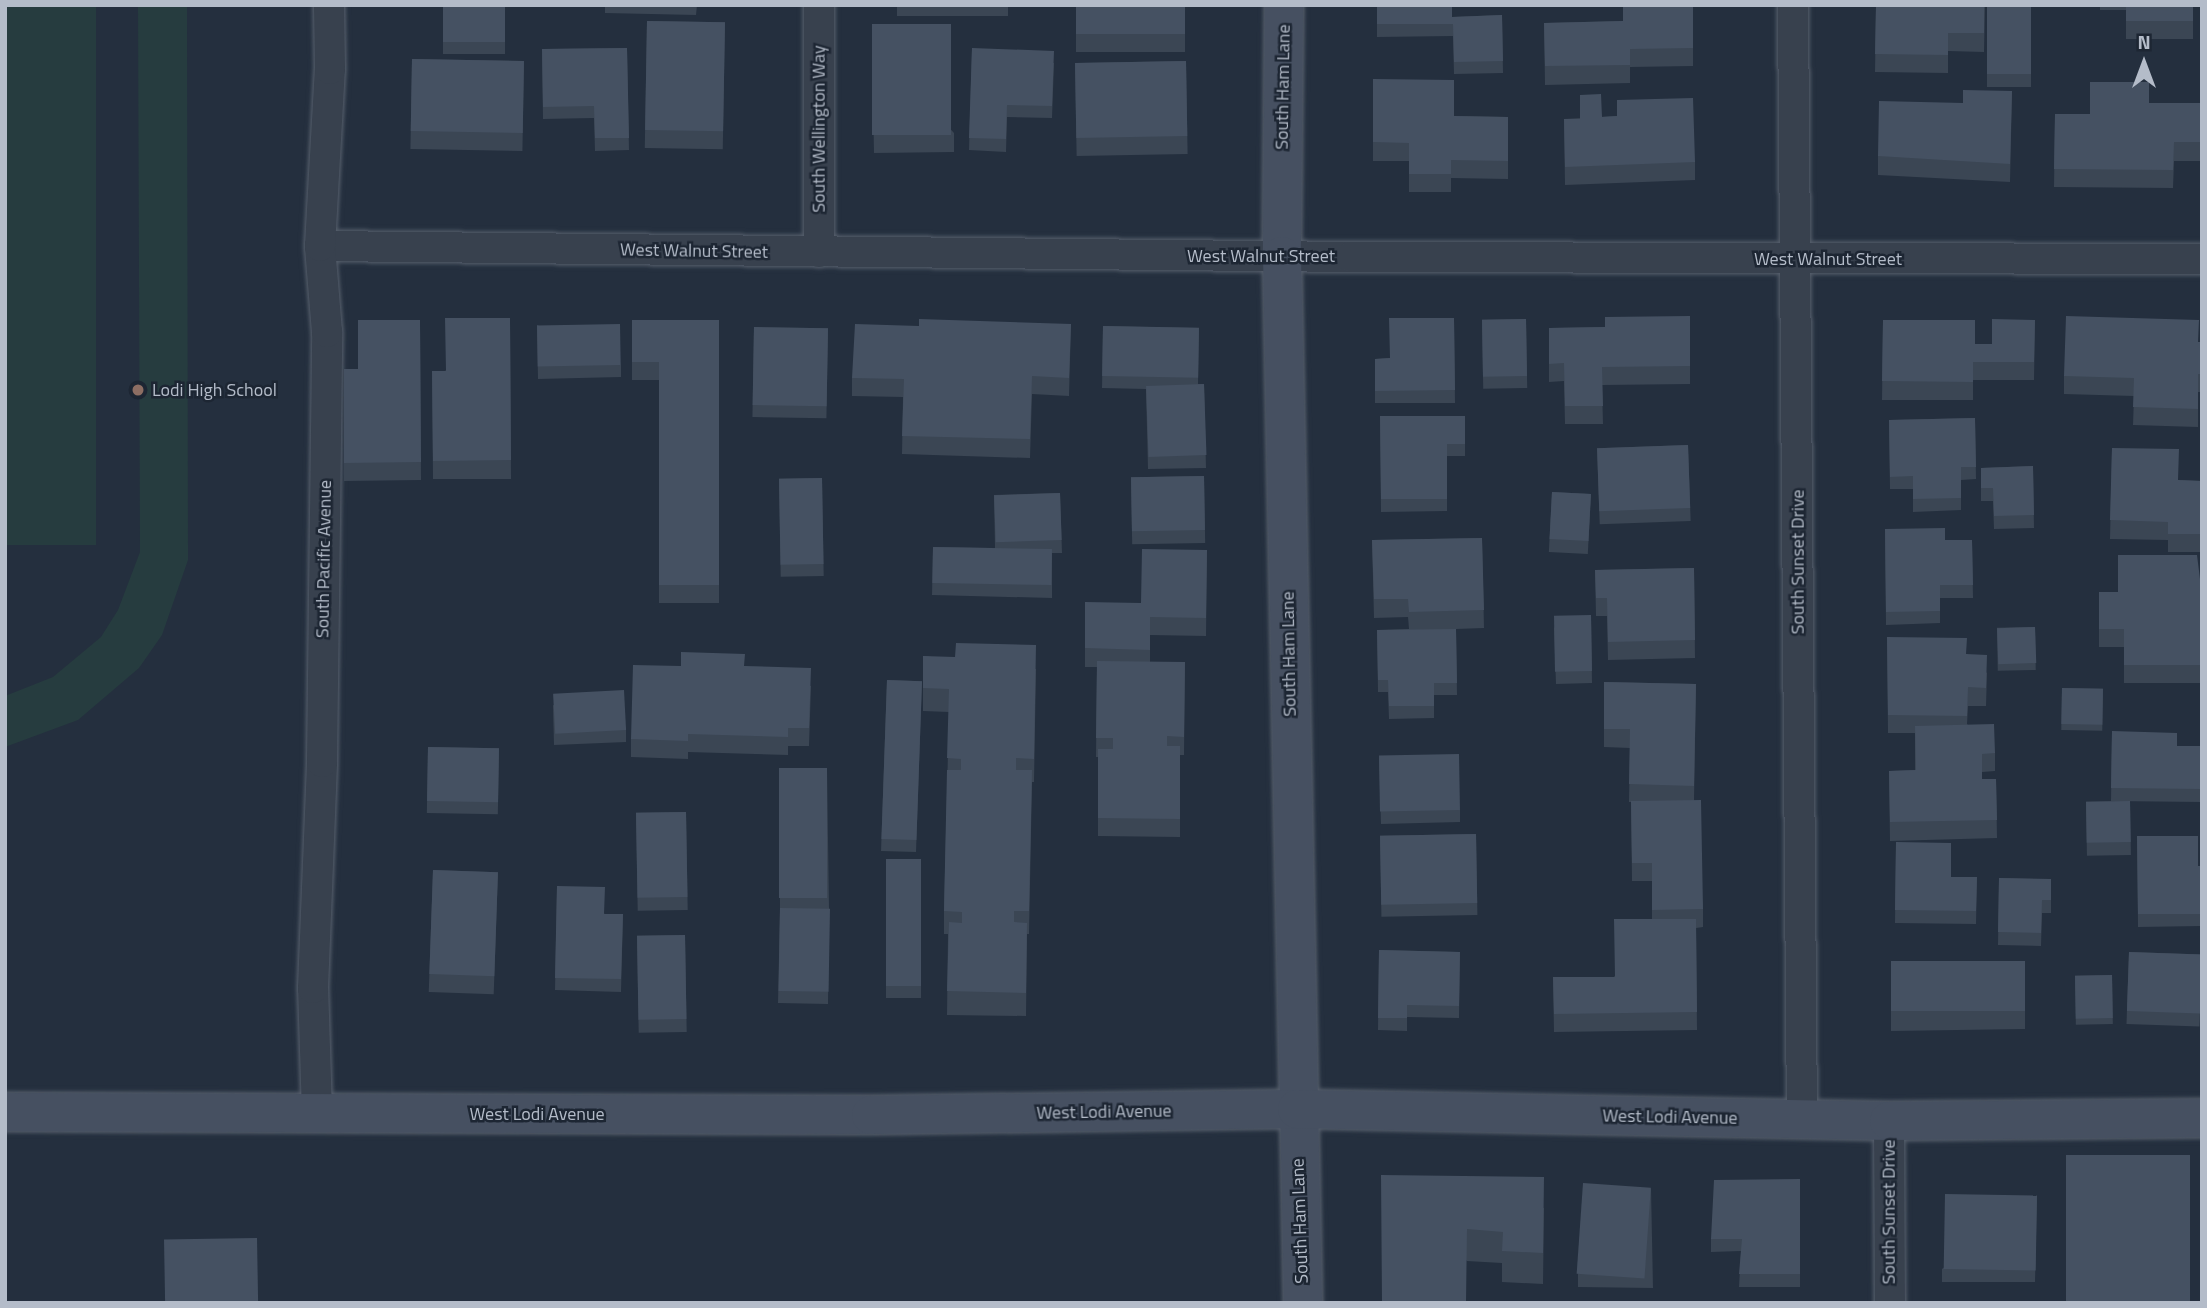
<!DOCTYPE html>
<style>
body{margin:0}
#map{position:relative;width:2207px;height:1308px;overflow:hidden;background:#242f3e;font-family:"Titillium Web",sans-serif}
div>[style]{position:absolute}
.green>*{inset:0;background:#263c3f;transform-origin:0 0}
.roads{filter:drop-shadow(0 0 2px #565f6c) drop-shadow(0 0 2px #565f6c)}
.street>*{height:30px;margin:-15px;padding:0 15px;transform-origin:15px;border-radius:15px;background:#38414e}
.secondary>*{height:38px;margin:-19px;padding:0 19px;transform-origin:19px;border-radius:19px;background:#465061}
.wall>*{inset:0;background:#3b4654;transform-origin:0 0}
.building>*{inset:0;background:#455162;transform-origin:0 0}
.dots>*{width:19px;height:19px;translate:-50% -50%;box-sizing:border-box;border:4px solid #1d2633;border-radius:50%}
span{translate:-50% -50%;white-space:nowrap;text-align:center;line-height:1.15;-webkit-text-stroke:5px #1d2633;paint-order:stroke}
.street-label{font-size:18px;color:#b4bcc9}
.poi-label{font-size:18px;color:#b4bcc9}
.left{translate:0 -50%;text-align:left}
.frame{position:absolute;inset:0;border:7px solid #b4bcc9;pointer-events:none}
.north{position:absolute;left:2109px;top:28px;width:70px;height:70px;-webkit-text-stroke:5px #1d2633;paint-order:stroke;rotate:0deg;font-size:19px;font-weight:700;line-height:28px;text-align:center;color:#b4bcc9}
.north::after{content:'';display:block;margin:auto;width:24px;height:32px;background:#b4bcc9;clip-path:polygon(50% 0,100% 100%,50% 72%,0 100%)}
</style>
<div id="map">
<div class="green">
<div style="left:5px;top:5px;width:91px;height:540px"></div>
<div style="clip-path:polygon(138px 5px,187px 5px,188px 560px,162px 635px,139px 668px,78px 720px,5px 747px,5px 696px,53px 677px,101px 637px,118px 610px,140px 552px)"></div>
</div>
<div class="roads">
<div class="street">
<div style="left:819px;top:5px;width:247px;rotate:90deg"></div>
<div style="left:1793px;top:5px;width:1114px;rotate:89.54deg"></div>
<div style="left:320px;top:246px;width:1030px;rotate:0.61deg"></div>
<div style="left:1350px;top:257px;width:852px;rotate:0.13deg"></div>
<div style="left:317px;top:1113px;width:125px;rotate:-91.8deg"></div>
<div style="left:313px;top:988px;width:226px;rotate:-87.7deg"></div>
<div style="left:322px;top:762px;width:430px;rotate:-89.3deg"></div>
<div style="left:327px;top:332px;width:86px;rotate:-94.7deg"></div>
<div style="left:320px;top:246px;width:177px;rotate:-86.8deg"></div>
<div style="left:330px;top:69px;width:64px;rotate:-90.9deg"></div>
<div style="left:1889px;top:1121px;width:182px;rotate:89.7deg"></div>
</div>
<div class="secondary">
<div style="left:1284px;top:5px;width:251px;rotate:90.5deg"></div>
<div style="left:1282px;top:256px;width:1047px;rotate:88.85deg"></div>
<div style="left:5px;top:1112px;width:866px;rotate:0.2deg"></div>
<div style="left:871px;top:1115px;width:426px;rotate:-0.8deg"></div>
<div style="left:1297px;top:1109px;width:592px;rotate:1.16deg"></div>
<div style="left:1889px;top:1121px;width:313px;rotate:-0.5deg"></div>
</div>
</div>
<div class="wall">
<div style="left:443px;top:5px;width:62px;height:49px"></div>
<div style="clip-path:polygon(605px 5px,697px 5px,696px 15px,605px 13px)"></div>
<div style="left:897px;top:5px;width:111px;height:11px"></div>
<div style="left:1076px;top:5px;width:109px;height:47px"></div>
<div style="clip-path:polygon(1377px 5px,1452px 17px,1502px 15px,1503px 73px,1454px 74px,1453px 36px,1377px 37px)"></div>
<div style="clip-path:polygon(1693px 5px,1693px 66px,1630px 67px,1630px 83px,1545px 85px,1544px 23px,1623px 21px)"></div>
<div style="clip-path:polygon(1876px 5px,1985px 5px,1984px 52px,1948px 51px,1948px 73px,1875px 72px)"></div>
<div style="left:1987px;top:5px;width:44px;height:82px"></div>
<div style="clip-path:polygon(2100px 5px,2193px 5px,2193px 39px,2126px 39px,2126px 10px,2100px 10px)"></div>
<div style="left:647px;top:21px;width:78px;height:127px;rotate:1deg"></div>
<div style="clip-path:polygon(872px 43px,954px 133px,954px 152px,874px 153px)"></div>
<div style="clip-path:polygon(627px 48px,629px 150px,595px 151px,594px 118px,543px 119px,542px 49px)"></div>
<div style="clip-path:polygon(972px 48px,1054px 63px,1052px 118px,1007px 117px,1006px 152px,969px 150px)"></div>
<div style="left:412px;top:59px;width:112px;height:90px;rotate:1deg"></div>
<div style="left:1186px;top:61px;width:93px;height:111px;rotate:89deg"></div>
<div style="clip-path:polygon(2012px 91px,2010px 182px,1878px 175px,1878px 156px,1963px 103px)"></div>
<div style="clip-path:polygon(2149px 103px,2202px 103px,2202px 161px,2174px 161px,2173px 188px,2054px 187px,2055px 114px,2090px 114px)"></div>
<div style="clip-path:polygon(1454px 116px,1508px 117px,1508px 179px,1451px 178px,1451px 192px,1409px 192px,1409px 161px,1373px 161px,1373px 142px)"></div>
<div style="clip-path:polygon(1617px 116px,1695px 162px,1695px 180px,1565px 185px,1564px 119px)"></div>
<div style="clip-path:polygon(1690px 316px,1690px 384px,1602px 385px,1603px 424px,1565px 424px,1564px 381px,1549px 382px,1549px 328px,1605px 327px)"></div>
<div style="clip-path:polygon(510px 318px,511px 479px,433px 479px,432px 371px,445px 371px)"></div>
<div style="clip-path:polygon(1454px 318px,1455px 403px,1375px 403px,1375px 359px,1390px 358px)"></div>
<div style="left:1526px;top:319px;width:69px;height:44px;rotate:89deg"></div>
<div style="clip-path:polygon(420px 320px,421px 480px,344px 481px,344px 369px,358px 369px)"></div>
<div style="clip-path:polygon(632px 320px,719px 320px,719px 603px,659px 603px,659px 380px,632px 380px)"></div>
<div style="clip-path:polygon(1883px 320px,1975px 344px,1992px 344px,2035px 320px,2034px 380px,1973px 380px,1973px 400px,1882px 400px)"></div>
<div style="clip-path:polygon(1071px 324px,1069px 396px,1032px 394px,1030px 458px,902px 454px,903px 397px,852px 396px,852px 378px,919px 326px)"></div>
<div style="clip-path:polygon(537px 325px,621px 365px,621px 377px,538px 379px)"></div>
<div style="clip-path:polygon(1103px 326px,1199px 328px,1198px 384px,1204px 384px,1206px 468px,1148px 469px,1146px 389px,1102px 388px)"></div>
<div style="left:754px;top:327px;width:74px;height:90px;rotate:1deg"></div>
<div style="clip-path:polygon(2199px 342px,2202px 342px,2202px 392px,2198px 392px,2198px 427px,2133px 425px,2134px 396px,2064px 394px,2064px 376px)"></div>
<div style="clip-path:polygon(1380px 416px,1465px 416px,1465px 456px,1447px 456px,1447px 511px,1381px 512px)"></div>
<div style="clip-path:polygon(1975px 418px,1976px 479px,1961px 480px,1961px 510px,1913px 512px,1913px 489px,1890px 489px,1889px 420px)"></div>
<div style="left:1688px;top:445px;width:76px;height:91px;rotate:88deg"></div>
<div style="clip-path:polygon(2112px 448px,2178px 480px,2202px 481px,2202px 552px,2168px 552px,2168px 540px,2110px 539px)"></div>
<div style="clip-path:polygon(2033px 466px,2034px 528px,1994px 529px,1993px 501px,1981px 501px,1981px 468px)"></div>
<div style="left:1204px;top:476px;width:67px;height:73px;rotate:89deg"></div>
<div style="left:822px;top:478px;width:98px;height:43px;rotate:89deg"></div>
<div style="left:1552px;top:492px;width:39px;height:60px;rotate:3deg"></div>
<div style="clip-path:polygon(1060px 493px,1062px 553px,1052px 553px,1052px 598px,932px 595px,933px 547px,995px 548px,994px 495px)"></div>
<div style="clip-path:polygon(1885px 529px,1945px 540px,1972px 540px,1973px 598px,1940px 598px,1940px 623px,1886px 625px)"></div>
<div style="clip-path:polygon(1482px 538px,1484px 628px,1456px 629px,1457px 695px,1434px 695px,1434px 718px,1389px 719px,1388px 692px,1378px 692px,1377px 630px,1409px 629px,1408px 617px,1374px 618px,1372px 540px)"></div>
<div style="clip-path:polygon(1207px 550px,1206px 636px,1150px 635px,1150px 662px,1185px 662px,1184px 755px,1180px 755px,1180px 837px,1098px 836px,1098px 757px,1096px 757px,1097px 667px,1085px 667px,1085px 648px,1141px 603px)"></div>
<div style="clip-path:polygon(1694px 568px,1695px 658px,1608px 660px,1607px 616px,1596px 616px,1595px 570px)"></div>
<div style="clip-path:polygon(2099px 592px,2202px 595px,2202px 683px,2124px 683px,2124px 647px,2099px 647px)"></div>
<div style="clip-path:polygon(1591px 615px,1592px 683px,1556px 684px,1554px 628px)"></div>
<div style="left:2035px;top:627px;width:43px;height:38px;rotate:89deg"></div>
<div style="clip-path:polygon(1887px 637px,1967px 654px,1987px 673px,1986px 706px,1968px 706px,1967px 724px,1995px 753px,1995px 771px,1982px 772px,1982px 779px,1996px 779px,1997px 838px,1890px 841px,1889px 771px,1915px 770px,1915px 733px,1888px 733px)"></div>
<div style="clip-path:polygon(923px 656px,1036px 669px,1034px 782px,1032px 782px,1029px 934px,1027px 934px,1026px 1016px,947px 1015px,948px 934px,944px 934px,944px 911px,949px 712px,923px 711px)"></div>
<div style="clip-path:polygon(681px 666px,745px 666px,811px 686px,809px 746px,788px 746px,788px 755px,688px 752px,688px 759px,631px 757px,631px 739px)"></div>
<div style="left:887px;top:680px;width:35px;height:171px;rotate:2deg"></div>
<div style="clip-path:polygon(1604px 682px,1696px 684px,1694px 800px,1703px 909px,1703px 927px,1696px 928px,1697px 1030px,1554px 1032px,1553px 977px,1614px 977px,1652px 919px,1652px 881px,1632px 881px,1631px 802px,1629px 802px,1630px 748px,1604px 747px)"></div>
<div style="left:2062px;top:688px;width:41px;height:42px;rotate:1deg"></div>
<div style="clip-path:polygon(553px 705px,626px 730px,626px 742px,554px 745px)"></div>
<div style="clip-path:polygon(2112px 731px,2177px 746px,2202px 746px,2202px 802px,2111px 801px)"></div>
<div style="left:428px;top:747px;width:71px;height:66px;rotate:1deg"></div>
<div style="clip-path:polygon(1379px 757px,1460px 810px,1460px 822px,1381px 824px)"></div>
<div style="clip-path:polygon(779px 768px,827px 768px,829px 909px,828px 1004px,778px 1003px,780px 908px)"></div>
<div style="left:2130px;top:801px;width:54px;height:44px;rotate:89deg"></div>
<div style="left:686px;top:812px;width:98px;height:50px;rotate:89deg"></div>
<div style="left:1476px;top:834px;width:81px;height:96px;rotate:89deg"></div>
<div style="clip-path:polygon(2137px 836px,2198px 866px,2202px 866px,2202px 926px,2138px 927px)"></div>
<div style="clip-path:polygon(1896px 842px,1951px 877px,1977px 877px,1976px 924px,1895px 923px)"></div>
<div style="left:886px;top:859px;width:35px;height:139px"></div>
<div style="left:433px;top:870px;width:65px;height:122px;rotate:2deg"></div>
<div style="clip-path:polygon(1999px 878px,2051px 879px,2051px 913px,2042px 913px,2041px 946px,1998px 945px)"></div>
<div style="clip-path:polygon(557px 886px,605px 914px,623px 914px,621px 992px,555px 990px)"></div>
<div style="left:685px;top:935px;width:97px;height:48px;rotate:89deg"></div>
<div style="clip-path:polygon(1379px 950px,1460px 952px,1459px 1018px,1407px 1017px,1407px 1031px,1378px 1030px)"></div>
<div style="left:2129px;top:952px;width:73px;height:72px;rotate:2deg"></div>
<div style="clip-path:polygon(1891px 963px,2025px 1011px,2025px 1029px,1891px 1031px)"></div>
<div style="left:2112px;top:975px;width:49px;height:37px;rotate:89deg"></div>
<div style="clip-path:polygon(1381px 1175px,1544px 1208px,1543px 1284px,1502px 1282px,1502px 1263px,1467px 1261px)"></div>
<div style="clip-path:polygon(1800px 1179px,1800px 1287px,1739px 1287px,1741px 1251px,1711px 1252px,1711px 1239px)"></div>
<div style="clip-path:polygon(1651px 1188px,1653px 1288px,1578px 1287px,1578px 1274px)"></div>
<div style="clip-path:polygon(2037px 1195px,2035px 1282px,1942px 1282px,1942px 1269px)"></div>
<div style="clip-path:polygon(258px 1301px,258px 1303px,165px 1303px)"></div>
</div>
<div class="building">
<div style="left:443px;top:5px;width:62px;height:37px"></div>
<div style="left:1076px;top:5px;width:109px;height:29px"></div>
<div style="clip-path:polygon(1377px 5px,1452px 5px,1452px 17px,1502px 15px,1503px 61px,1454px 62px,1453px 24px,1377px 24px)"></div>
<div style="clip-path:polygon(1623px 5px,1693px 5px,1693px 48px,1630px 49px,1630px 65px,1545px 66px,1544px 23px,1623px 21px)"></div>
<div style="clip-path:polygon(1876px 5px,1984px 5px,1984px 33px,1948px 33px,1948px 55px,1875px 54px)"></div>
<div style="left:1987px;top:5px;width:44px;height:69px"></div>
<div style="left:2126px;top:5px;width:67px;height:16px"></div>
<div style="left:647px;top:21px;width:78px;height:109px;rotate:1deg"></div>
<div style="left:872px;top:24px;width:79px;height:111px"></div>
<div style="clip-path:polygon(627px 48px,629px 138px,595px 138px,594px 106px,543px 107px,542px 49px)"></div>
<div style="clip-path:polygon(972px 48px,1054px 51px,1052px 106px,1007px 105px,1006px 139px,969px 138px)"></div>
<div style="left:412px;top:59px;width:112px;height:72px;rotate:1deg"></div>
<div style="left:1186px;top:61px;width:75px;height:111px;rotate:89deg"></div>
<div style="clip-path:polygon(1373px 79px,1454px 80px,1454px 116px,1508px 117px,1508px 161px,1451px 160px,1451px 174px,1409px 174px,1409px 143px,1373px 142px)"></div>
<div style="clip-path:polygon(2090px 82px,2149px 82px,2149px 103px,2202px 103px,2202px 142px,2174px 142px,2173px 170px,2054px 169px,2055px 114px,2090px 114px)"></div>
<div style="clip-path:polygon(1963px 90px,2012px 91px,2010px 164px,1878px 156px,1879px 101px,1963px 103px)"></div>
<div style="clip-path:polygon(1601px 94px,1602px 117px,1617px 116px,1617px 100px,1693px 98px,1695px 162px,1565px 167px,1564px 119px,1580px 119px,1580px 95px)"></div>
<div style="clip-path:polygon(1690px 316px,1690px 366px,1602px 367px,1603px 406px,1565px 406px,1564px 363px,1549px 364px,1549px 328px,1605px 327px,1605px 317px)"></div>
<div style="clip-path:polygon(2066px 316px,2199px 320px,2198px 342px,2202px 342px,2202px 374px,2198px 374px,2198px 409px,2133px 407px,2134px 378px,2064px 376px)"></div>
<div style="clip-path:polygon(445px 318px,510px 318px,511px 460px,433px 461px,432px 371px,446px 371px)"></div>
<div style="clip-path:polygon(1389px 318px,1454px 318px,1455px 390px,1375px 391px,1375px 359px,1390px 358px)"></div>
<div style="clip-path:polygon(919px 319px,1071px 324px,1069px 378px,1032px 376px,1030px 439px,902px 436px,904px 379px,852px 378px,855px 324px,919px 326px)"></div>
<div style="left:1526px;top:319px;width:57px;height:44px;rotate:89deg"></div>
<div style="clip-path:polygon(1992px 319px,2035px 320px,2034px 362px,1973px 362px,1973px 382px,1882px 381px,1883px 320px,1975px 320px,1975px 344px,1992px 344px)"></div>
<div style="clip-path:polygon(358px 320px,420px 320px,421px 462px,344px 463px,344px 369px,358px 369px)"></div>
<div style="clip-path:polygon(632px 320px,719px 320px,719px 585px,659px 585px,659px 362px,632px 362px)"></div>
<div style="left:620px;top:324px;width:41px;height:83px;rotate:89deg"></div>
<div style="left:1103px;top:326px;width:96px;height:50px;rotate:1deg"></div>
<div style="left:754px;top:327px;width:74px;height:78px;rotate:1deg"></div>
<div style="left:1204px;top:384px;width:71px;height:58px;rotate:88deg"></div>
<div style="clip-path:polygon(1380px 416px,1465px 416px,1465px 444px,1447px 444px,1447px 499px,1381px 499px)"></div>
<div style="clip-path:polygon(1975px 418px,1976px 467px,1961px 467px,1961px 498px,1913px 499px,1913px 476px,1890px 477px,1889px 420px)"></div>
<div style="left:1688px;top:445px;width:63px;height:91px;rotate:88deg"></div>
<div style="clip-path:polygon(2112px 448px,2179px 449px,2178px 480px,2202px 481px,2202px 534px,2168px 534px,2168px 522px,2110px 520px)"></div>
<div style="clip-path:polygon(2033px 466px,2034px 515px,1994px 516px,1993px 488px,1981px 488px,1981px 468px)"></div>
<div style="left:1204px;top:476px;width:54px;height:73px;rotate:89deg"></div>
<div style="left:822px;top:478px;width:86px;height:43px;rotate:89deg"></div>
<div style="left:1552px;top:492px;width:39px;height:47px;rotate:3deg"></div>
<div style="left:1060px;top:493px;width:47px;height:66px;rotate:88deg"></div>
<div style="clip-path:polygon(1945px 528px,1945px 540px,1972px 540px,1973px 585px,1940px 585px,1940px 611px,1886px 612px,1885px 529px)"></div>
<div style="clip-path:polygon(1482px 538px,1484px 610px,1409px 612px,1408px 599px,1374px 599px,1372px 540px)"></div>
<div style="left:933px;top:547px;width:119px;height:36px;rotate:1deg"></div>
<div style="clip-path:polygon(1142px 549px,1207px 550px,1206px 618px,1150px 617px,1150px 650px,1085px 648px,1085px 602px,1141px 603px)"></div>
<div style="clip-path:polygon(2118px 555px,2197px 555px,2202px 595px,2202px 665px,2124px 665px,2124px 629px,2099px 629px,2099px 592px,2118px 592px)"></div>
<div style="clip-path:polygon(1694px 568px,1695px 640px,1608px 642px,1607px 598px,1596px 598px,1595px 570px)"></div>
<div style="left:1591px;top:615px;width:56px;height:37px;rotate:89deg"></div>
<div style="left:2035px;top:627px;width:36px;height:38px;rotate:88deg"></div>
<div style="clip-path:polygon(1456px 629px,1457px 683px,1434px 683px,1434px 706px,1389px 706px,1388px 680px,1378px 680px,1377px 630px)"></div>
<div style="clip-path:polygon(1887px 637px,1967px 638px,1966px 654px,1987px 655px,1986px 688px,1968px 687px,1967px 716px,1888px 715px)"></div>
<div style="clip-path:polygon(956px 643px,1036px 645px,1034px 759px,1016px 758px,1016px 770px,1032px 770px,1029px 911px,1014px 911px,1014px 922px,1027px 923px,1026px 993px,947px 991px,949px 922px,962px 923px,962px 912px,944px 911px,947px 770px,961px 770px,961px 759px,947px 758px,949px 689px,923px 688px,923px 656px,955px 657px)"></div>
<div style="clip-path:polygon(681px 652px,745px 654px,744px 666px,811px 668px,809px 728px,788px 728px,788px 737px,688px 734px,688px 741px,631px 739px,633px 665px,681px 666px)"></div>
<div style="clip-path:polygon(1097px 661px,1185px 662px,1184px 737px,1167px 736px,1167px 746px,1180px 746px,1180px 819px,1098px 818px,1098px 749px,1113px 749px,1113px 738px,1096px 738px)"></div>
<div style="left:887px;top:680px;width:35px;height:159px;rotate:2deg"></div>
<div style="clip-path:polygon(1604px 682px,1696px 684px,1694px 786px,1629px 784px,1630px 729px,1604px 729px)"></div>
<div style="left:2062px;top:688px;width:41px;height:36px;rotate:1deg"></div>
<div style="left:624px;top:690px;width:40px;height:71px;rotate:87deg"></div>
<div style="clip-path:polygon(1994px 724px,1995px 753px,1982px 754px,1982px 779px,1996px 779px,1997px 820px,1890px 822px,1889px 771px,1916px 770px,1915px 726px)"></div>
<div style="clip-path:polygon(2112px 731px,2177px 733px,2177px 746px,2202px 746px,2202px 789px,2111px 788px)"></div>
<div style="left:428px;top:747px;width:71px;height:54px;rotate:1deg"></div>
<div style="left:1459px;top:754px;width:56px;height:80px;rotate:89deg"></div>
<div style="left:779px;top:768px;width:48px;height:130px"></div>
<div style="clip-path:polygon(1701px 800px,1703px 909px,1652px 910px,1652px 863px,1632px 863px,1631px 801px)"></div>
<div style="left:2130px;top:801px;width:41px;height:44px;rotate:89deg"></div>
<div style="left:686px;top:812px;width:85px;height:50px;rotate:89deg"></div>
<div style="left:1476px;top:834px;width:69px;height:96px;rotate:89deg"></div>
<div style="clip-path:polygon(2137px 836px,2198px 836px,2198px 866px,2202px 866px,2202px 914px,2138px 914px)"></div>
<div style="clip-path:polygon(1896px 842px,1951px 843px,1951px 877px,1977px 877px,1976px 911px,1895px 910px)"></div>
<div style="left:886px;top:859px;width:35px;height:127px"></div>
<div style="left:433px;top:870px;width:65px;height:104px;rotate:2deg"></div>
<div style="clip-path:polygon(1999px 878px,2051px 879px,2051px 900px,2042px 900px,2041px 933px,1998px 932px)"></div>
<div style="clip-path:polygon(557px 886px,605px 887px,604px 914px,623px 914px,621px 979px,555px 978px)"></div>
<div style="left:780px;top:908px;width:50px;height:83px;rotate:1deg"></div>
<div style="clip-path:polygon(1614px 919px,1696px 919px,1697px 1012px,1554px 1014px,1553px 977px,1615px 977px)"></div>
<div style="left:685px;top:935px;width:84px;height:48px;rotate:89deg"></div>
<div style="clip-path:polygon(1379px 950px,1460px 952px,1459px 1006px,1407px 1005px,1407px 1018px,1378px 1018px)"></div>
<div style="left:2129px;top:952px;width:73px;height:59px;rotate:2deg"></div>
<div style="left:2025px;top:961px;width:50px;height:134px;rotate:90deg"></div>
<div style="left:2112px;top:975px;width:43px;height:37px;rotate:89deg"></div>
<div style="left:2066px;top:1155px;width:124px;height:148px"></div>
<div style="clip-path:polygon(1381px 1175px,1544px 1177px,1543px 1253px,1502px 1251px,1503px 1232px,1467px 1229px,1466px 1303px,1382px 1303px)"></div>
<div style="clip-path:polygon(1800px 1179px,1800px 1274px,1739px 1274px,1742px 1239px,1711px 1239px,1714px 1180px)"></div>
<div style="left:1583px;top:1183px;width:68px;height:91px;rotate:4deg"></div>
<div style="left:1945px;top:1194px;width:92px;height:75px;rotate:1deg"></div>
<div style="left:257px;top:1238px;width:63px;height:93px;rotate:89deg"></div>
</div>
<div class="dots">
<div style="left:138px;top:390px;background:#8d6e63"></div>
</div>
<div class="street-label">
<span style="left:1283px;top:87px;rotate:-89deg">South Ham Lane</span>
<span style="left:819px;top:129px;rotate:-90deg">South Wellington Way</span>
<span style="left:694px;top:251px;rotate:1deg">West Walnut Street</span>
<span style="left:1261px;top:256px">West Walnut Street</span>
<span style="left:1828px;top:259px">West Walnut Street</span>
<span style="left:324px;top:559px;rotate:-89deg">South Pacific Avenue</span>
<span style="left:1798px;top:562px;rotate:-90deg">South Sunset Drive</span>
<span style="left:1289px;top:654px;rotate:-91deg">South Ham Lane</span>
<span style="left:1104px;top:1112px;rotate:-1deg">West Lodi Avenue</span>
<span style="left:537px;top:1114px">West Lodi Avenue</span>
<span style="left:1670px;top:1117px;rotate:1deg">West Lodi Avenue</span>
<span style="left:1889px;top:1212px;rotate:-90deg">South Sunset Drive</span>
<span style="left:1300px;top:1221px;rotate:-92deg">South Ham Lane</span>
</div>
<div class="poi-label">
<span class="left" style="left:152px;top:390px">Lodi High School</span>
</div>
<div class="frame"></div>
<div class="north">N</div>
</div>
